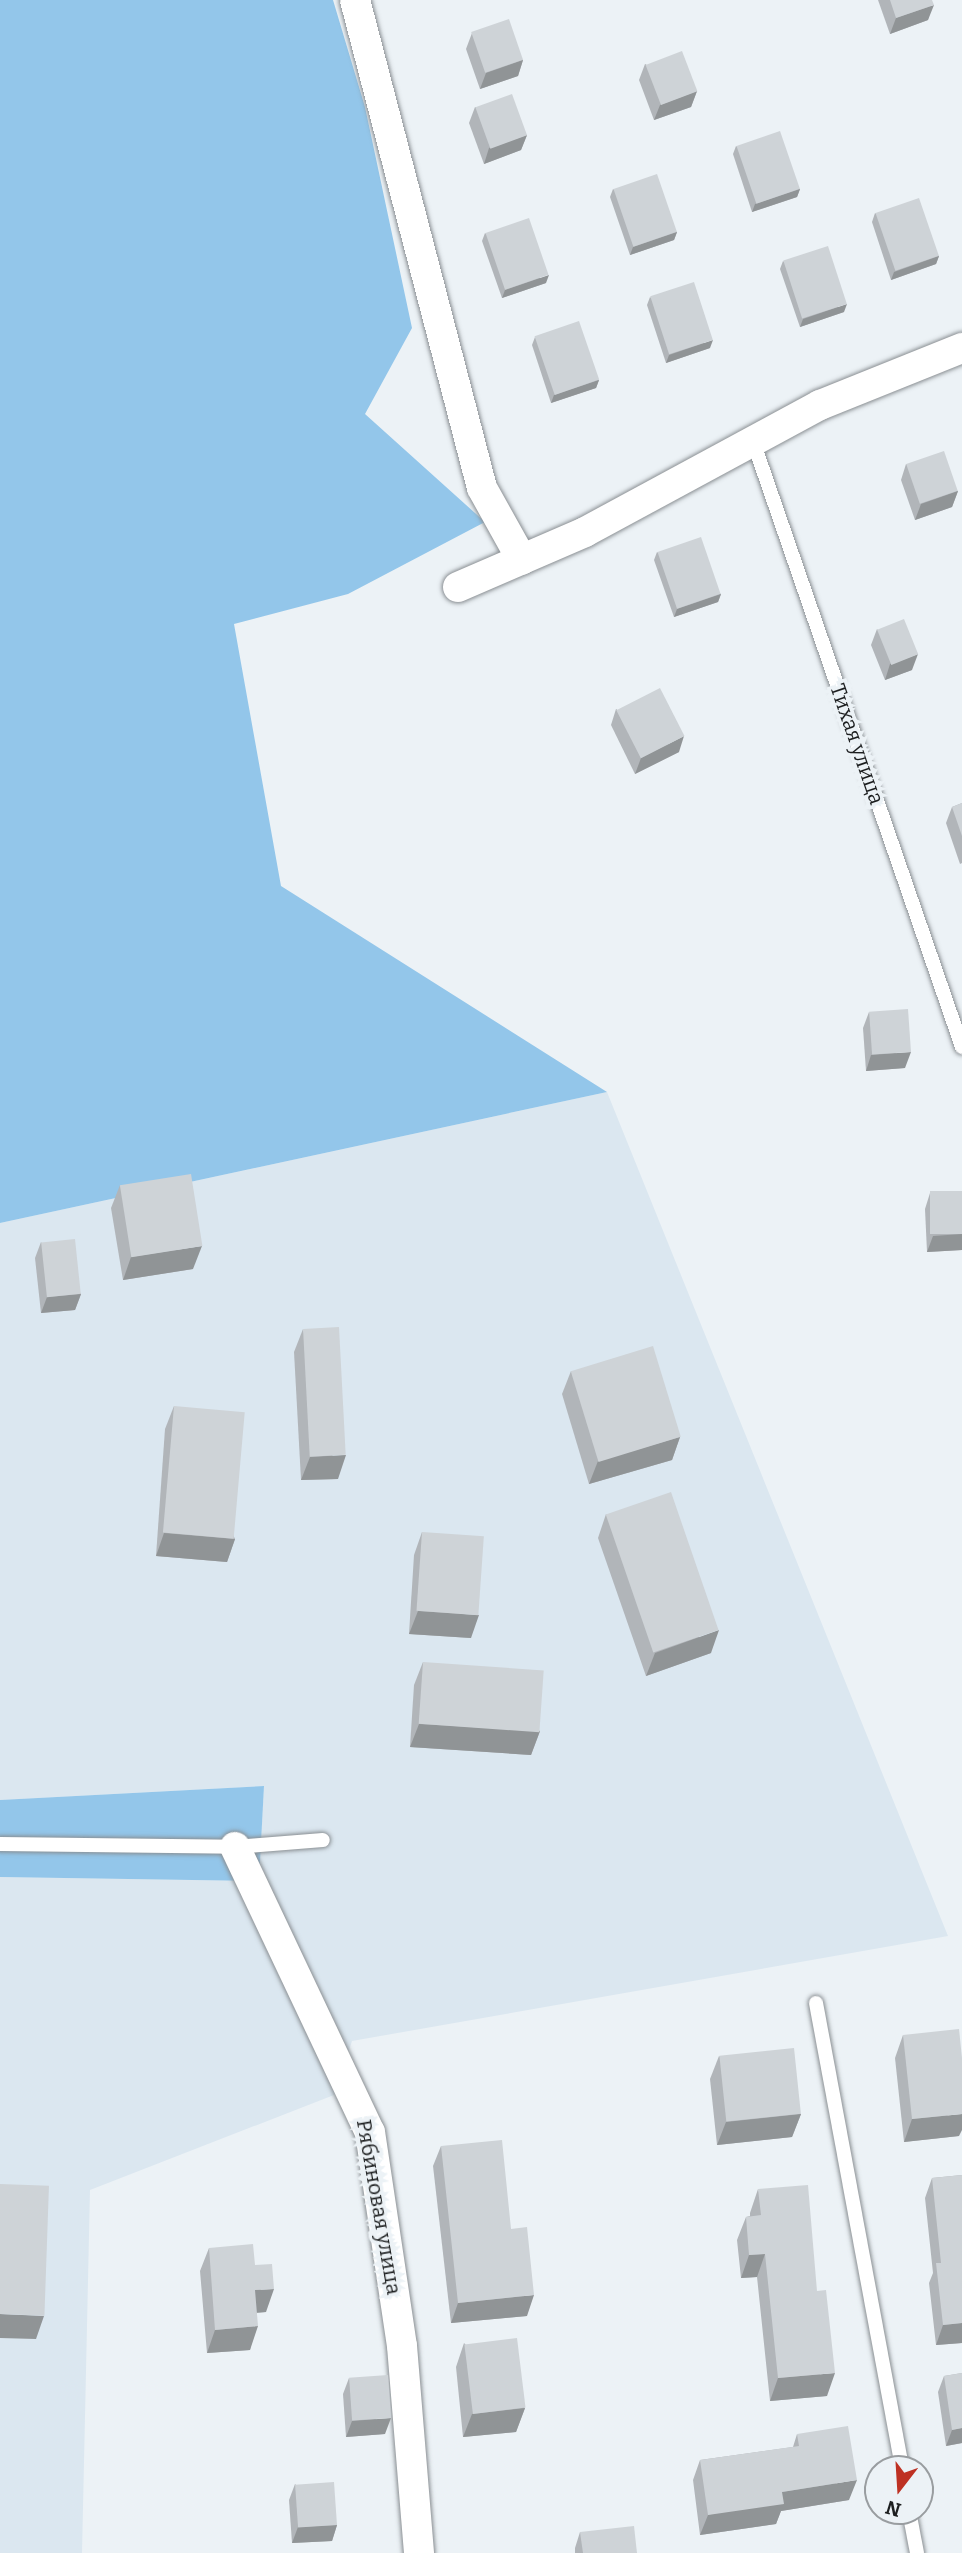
<!DOCTYPE html>
<meta charset="utf-8">
<style>
body{margin:0}
#map{position:relative;width:962px;height:2553px;overflow:hidden;background:#ecf2f6;font-family:Bitter,serif}
div>[style]{position:absolute}
.built>*{inset:0;background:#dbe7f0}
.green>*{inset:0;background:#93c6ea}
.roads{filter:drop-shadow(0 0 2px #8a8f93) drop-shadow(0 0 2px #8a8f93)}
.lane>*{height:14px;margin:-7px;padding:0 7px;transform-origin:7px;border-radius:7px;background:#fff}
.street>*{height:30px;margin:-15px;padding:0 15px;transform-origin:15px;border-radius:15px;background:#fff}
.wall>*{inset:0;background:#b1b5b9}
.shaded-wall>*{inset:0;background:#909496}
.building>*{inset:0;background:#ced3d7;transform-origin:0 0}
span{translate:-50% -50%;white-space:nowrap;text-align:center;line-height:1.15;-webkit-text-stroke:7px #ecf2f6;paint-order:stroke}
.street-label{font-size:21px;color:#1c1e1f}
.north{position:absolute;left:864px;top:2455px;width:70px;height:70px;box-sizing:border-box;background:#ecf2f6;border:2px solid #999da0;border-radius:50%;rotate:197deg;font-size:19px;font-weight:700;line-height:28px;text-align:center;color:#1c1e1f}
.north::after{content:'';display:block;margin:auto;width:24px;height:32px;background:#be3123;clip-path:polygon(50% 0,100% 100%,50% 72%,0 100%)}
</style>
<div id="map">
<div class="built">
<div style="clip-path:polygon(607px 1092px,948px 1936px,352px 2041px,334px 2095px,90px 2190px,82px 2553px,0 2553px,0 1877px,259px 1881px,264px 1786px,0 1800px,0 1223px)"></div>
</div>
<div class="green">
<div style="clip-path:polygon(0 0,333px 0,365px 107px,412px 328px,365px 414px,485px 522px,348px 594px,234px 624px,281px 886px,607px 1092px,0 1223px)"></div>
<div style="clip-path:polygon(264px 1786px,259px 1881px,0 1877px,0 1800px)"></div>
</div>
<div class="roads">
<div class="lane">
<div style="left:753px;top:441px;width:641px;rotate:70.97deg"></div>
<div style="left:0;top:1844px;width:235px;rotate:0.7deg"></div>
<div style="left:235px;top:1847px;width:88px;rotate:-4.5deg"></div>
<div style="left:816px;top:2003px;width:474px;rotate:79.5deg"></div>
<div style="left:909px;top:2511px;width:43px;rotate:79.2deg"></div>
</div>
<div class="street">
<div style="left:355px;top:0;width:504px;rotate:75.41deg"></div>
<div style="left:482px;top:488px;width:82px;rotate:60.9deg"></div>
<div style="left:458px;top:587px;width:138px;rotate:-23.4deg"></div>
<div style="left:585px;top:532px;width:267px;rotate:-28.4deg"></div>
<div style="left:820px;top:405px;width:153px;rotate:-21.9deg"></div>
<div style="left:235px;top:1847px;width:315px;rotate:64.7deg"></div>
<div style="left:370px;top:2132px;width:216px;rotate:81.5deg"></div>
<div style="left:402px;top:2346px;width:208px;rotate:85.3deg"></div>
</div>
</div>
<div class="wall">
<div style="clip-path:polygon(878px 0,932px 0,928px 20px,890px 34px)"></div>
<div style="clip-path:polygon(472px 33px,523px 60px,518px 76px,480px 89px,466px 49px)"></div>
<div style="clip-path:polygon(645px 64px,697px 91px,691px 107px,654px 120px,639px 80px)"></div>
<div style="clip-path:polygon(475px 107px,527px 135px,521px 150px,484px 164px,469px 123px)"></div>
<div style="clip-path:polygon(736px 146px,800px 189px,797px 197px,752px 212px,733px 154px)"></div>
<div style="clip-path:polygon(613px 189px,677px 232px,674px 240px,630px 255px,610px 197px)"></div>
<div style="clip-path:polygon(875px 213px,939px 256px,936px 264px,891px 280px,872px 222px)"></div>
<div style="clip-path:polygon(485px 233px,546px 283px,502px 298px,482px 241px)"></div>
<div style="clip-path:polygon(783px 261px,844px 312px,800px 327px,780px 269px)"></div>
<div style="clip-path:polygon(650px 297px,710px 348px,666px 363px,647px 305px)"></div>
<div style="clip-path:polygon(535px 337px,599px 380px,596px 388px,551px 403px,532px 345px)"></div>
<div style="clip-path:polygon(906px 464px,958px 491px,952px 507px,915px 520px,901px 480px)"></div>
<div style="clip-path:polygon(657px 552px,721px 594px,718px 602px,674px 617px,654px 560px)"></div>
<div style="clip-path:polygon(877px 629px,912px 670px,885px 680px,871px 645px)"></div>
<div style="clip-path:polygon(616px 709px,679px 752px,635px 774px,611px 725px)"></div>
<div style="clip-path:polygon(962px 803px,962px 863px,960px 864px,946px 823px,952px 807px)"></div>
<div style="clip-path:polygon(869px 1012px,905px 1068px,866px 1071px,863px 1028px)"></div>
<div style="clip-path:polygon(120px 1185px,193px 1269px,123px 1280px,111px 1208px)"></div>
<div style="clip-path:polygon(962px 1191px,962px 1250px,927px 1252px,925px 1209px,930px 1193px)"></div>
<div style="clip-path:polygon(41px 1242px,81px 1294px,75px 1310px,41px 1313px,35px 1258px)"></div>
<div style="clip-path:polygon(303px 1329px,338px 1479px,301px 1480px,294px 1352px)"></div>
<div style="clip-path:polygon(571px 1371px,680px 1437px,672px 1460px,589px 1484px,562px 1394px)"></div>
<div style="clip-path:polygon(174px 1406px,235px 1539px,227px 1562px,156px 1556px,165px 1429px)"></div>
<div style="clip-path:polygon(606px 1514px,711px 1653px,646px 1676px,598px 1538px)"></div>
<div style="clip-path:polygon(422px 1532px,471px 1638px,409px 1634px,414px 1555px)"></div>
<div style="clip-path:polygon(423px 1662px,540px 1731px,531px 1755px,410px 1747px,414px 1685px)"></div>
<div style="clip-path:polygon(903px 2035px,959px 2136px,904px 2142px,895px 2058px)"></div>
<div style="clip-path:polygon(719px 2056px,801px 2114px,792px 2137px,717px 2145px,710px 2079px)"></div>
<div style="clip-path:polygon(441px 2146px,511px 2229px,527px 2316px,451px 2323px,433px 2166px)"></div>
<div style="clip-path:polygon(962px 2175px,962px 2343px,936px 2345px,929px 2283px,933px 2273px,925px 2198px,932px 2178px)"></div>
<div style="clip-path:polygon(758px 2189px,827px 2396px,770px 2401px,757px 2277px,741px 2278px,737px 2240px,746px 2217px,750px 2216px,750px 2213px)"></div>
<div style="clip-path:polygon(209px 2248px,255px 2265px,266px 2312px,257px 2313px,250px 2350px,207px 2353px,200px 2271px)"></div>
<div style="clip-path:polygon(464px 2343px,525px 2408px,516px 2432px,463px 2437px,456px 2367px)"></div>
<div style="clip-path:polygon(962px 2373px,962px 2443px,946px 2446px,938px 2392px,944px 2376px)"></div>
<div style="clip-path:polygon(349px 2378px,385px 2434px,346px 2437px,343px 2394px)"></div>
<div style="clip-path:polygon(797px 2434px,849px 2500px,781px 2511px,776px 2524px,700px 2535px,693px 2480px,700px 2460px,793px 2447px)"></div>
<div style="clip-path:polygon(295px 2484px,337px 2525px,332px 2541px,292px 2543px,289px 2500px)"></div>
<div style="clip-path:polygon(580px 2532px,637px 2553px,575px 2553px,575px 2548px)"></div>
</div>
<div class="shaded-wall">
<div style="clip-path:polygon(934px 5px,928px 20px,890px 34px,896px 18px)"></div>
<div style="clip-path:polygon(523px 60px,518px 76px,480px 89px,486px 73px)"></div>
<div style="clip-path:polygon(697px 91px,691px 107px,654px 120px,660px 105px)"></div>
<div style="clip-path:polygon(527px 135px,521px 150px,484px 164px,489px 148px)"></div>
<div style="clip-path:polygon(800px 189px,797px 197px,752px 212px,755px 204px)"></div>
<div style="clip-path:polygon(677px 232px,674px 240px,630px 255px,633px 247px)"></div>
<div style="clip-path:polygon(939px 256px,936px 264px,891px 280px,894px 272px)"></div>
<div style="clip-path:polygon(549px 275px,546px 283px,502px 298px,505px 290px)"></div>
<div style="clip-path:polygon(847px 304px,844px 312px,800px 327px,803px 319px)"></div>
<div style="clip-path:polygon(713px 340px,710px 348px,666px 363px,669px 355px)"></div>
<div style="clip-path:polygon(599px 380px,596px 388px,551px 403px,554px 395px)"></div>
<div style="clip-path:polygon(958px 491px,952px 507px,915px 520px,921px 504px)"></div>
<div style="clip-path:polygon(721px 594px,718px 602px,674px 617px,677px 609px)"></div>
<div style="clip-path:polygon(918px 654px,912px 670px,885px 680px,890px 664px)"></div>
<div style="clip-path:polygon(684px 736px,679px 752px,635px 774px,641px 758px)"></div>
<div style="clip-path:polygon(911px 1052px,905px 1068px,866px 1071px,871px 1055px)"></div>
<div style="clip-path:polygon(962px 1234px,962px 1250px,927px 1252px,933px 1236px)"></div>
<div style="clip-path:polygon(202px 1246px,193px 1269px,123px 1280px,131px 1257px)"></div>
<div style="clip-path:polygon(81px 1294px,75px 1310px,41px 1313px,47px 1297px)"></div>
<div style="clip-path:polygon(680px 1437px,672px 1460px,589px 1484px,598px 1461px)"></div>
<div style="clip-path:polygon(346px 1455px,338px 1479px,301px 1480px,310px 1457px)"></div>
<div style="clip-path:polygon(164px 1533px,235px 1539px,227px 1562px,156px 1556px)"></div>
<div style="clip-path:polygon(418px 1611px,479px 1615px,471px 1638px,409px 1634px)"></div>
<div style="clip-path:polygon(719px 1630px,711px 1653px,646px 1676px,655px 1653px)"></div>
<div style="clip-path:polygon(419px 1724px,540px 1731px,531px 1755px,410px 1747px)"></div>
<div style="clip-path:polygon(801px 2114px,792px 2137px,717px 2145px,726px 2122px)"></div>
<div style="clip-path:polygon(962px 2114px,962px 2130px,959px 2136px,904px 2142px,912px 2119px)"></div>
<div style="clip-path:polygon(765px 2254px,757px 2277px,741px 2278px,749px 2255px)"></div>
<div style="clip-path:polygon(274px 2289px,266px 2312px,247px 2313px,255px 2290px)"></div>
<div style="clip-path:polygon(534px 2295px,527px 2316px,451px 2323px,458px 2303px)"></div>
<div style="clip-path:polygon(0 2314px,44px 2316px,36px 2339px,0 2338px)"></div>
<div style="clip-path:polygon(962px 2323px,962px 2343px,936px 2345px,943px 2325px)"></div>
<div style="clip-path:polygon(258px 2326px,250px 2350px,207px 2353px,215px 2330px)"></div>
<div style="clip-path:polygon(835px 2373px,827px 2396px,770px 2401px,778px 2378px)"></div>
<div style="clip-path:polygon(525px 2408px,516px 2432px,463px 2437px,472px 2414px)"></div>
<div style="clip-path:polygon(391px 2418px,385px 2434px,346px 2437px,352px 2421px)"></div>
<div style="clip-path:polygon(962px 2428px,962px 2443px,946px 2446px,952px 2430px)"></div>
<div style="clip-path:polygon(857px 2480px,849px 2500px,781px 2511px,776px 2524px,700px 2535px,708px 2515px,782px 2492px)"></div>
<div style="clip-path:polygon(337px 2525px,332px 2541px,292px 2543px,298px 2527px)"></div>
</div>
<div class="building">
<div style="clip-path:polygon(890px 0,932px 0,934px 5px,896px 18px)"></div>
<div style="left:509px;top:19px;width:43px;height:40px;rotate:71deg"></div>
<div style="left:682px;top:51px;width:43px;height:39px;rotate:69deg"></div>
<div style="left:512px;top:94px;width:44px;height:39px;rotate:70deg"></div>
<div style="left:780px;top:131px;width:61px;height:46px;rotate:71deg"></div>
<div style="left:657px;top:174px;width:61px;height:46px;rotate:71deg"></div>
<div style="left:919px;top:198px;width:61px;height:46px;rotate:71deg"></div>
<div style="left:529px;top:218px;width:60px;height:46px;rotate:71deg"></div>
<div style="left:828px;top:246px;width:61px;height:47px;rotate:72deg"></div>
<div style="left:694px;top:282px;width:61px;height:46px;rotate:72deg"></div>
<div style="left:579px;top:321px;width:62px;height:47px;rotate:71deg"></div>
<div style="left:944px;top:451px;width:42px;height:40px;rotate:71deg"></div>
<div style="left:701px;top:537px;width:60px;height:46px;rotate:71deg"></div>
<div style="left:904px;top:619px;width:38px;height:29px;rotate:68deg"></div>
<div style="left:660px;top:688px;width:54px;height:49px;rotate:63deg"></div>
<div style="clip-path:polygon(962px 803px,962px 836px,952px 807px)"></div>
<div style="left:908px;top:1009px;width:43px;height:39px;rotate:86deg"></div>
<div style="left:191px;top:1174px;width:73px;height:72px;rotate:81deg"></div>
<div style="left:962px;top:1191px;width:43px;height:32px;rotate:90deg"></div>
<div style="left:75px;top:1239px;width:55px;height:34px;rotate:84deg"></div>
<div style="left:339px;top:1327px;width:128px;height:36px;rotate:87deg"></div>
<div style="left:653px;top:1346px;width:95px;height:86px;rotate:73deg"></div>
<div style="left:174px;top:1406px;width:71px;height:127px;rotate:5deg"></div>
<div style="left:671px;top:1492px;width:146px;height:69px;rotate:71deg"></div>
<div style="left:422px;top:1532px;width:62px;height:79px;rotate:4deg"></div>
<div style="left:423px;top:1662px;width:121px;height:62px;rotate:4deg"></div>
<div style="clip-path:polygon(959px 2029px,962px 2058px,962px 2114px,912px 2119px,903px 2035px)"></div>
<div style="left:794px;top:2048px;width:66px;height:75px;rotate:84deg"></div>
<div style="clip-path:polygon(502px 2140px,511px 2229px,527px 2227px,534px 2295px,458px 2303px,441px 2146px)"></div>
<div style="clip-path:polygon(962px 2175px,962px 2323px,943px 2325px,936px 2263px,941px 2263px,932px 2178px)"></div>
<div style="left:0;top:2184px;width:49px;height:130px;rotate:2deg"></div>
<div style="clip-path:polygon(808px 2185px,817px 2291px,826px 2290px,835px 2373px,778px 2378px,765px 2254px,749px 2255px,746px 2217px,761px 2215px,758px 2189px)"></div>
<div style="clip-path:polygon(253px 2244px,255px 2265px,272px 2264px,274px 2289px,255px 2290px,258px 2326px,215px 2330px,209px 2248px)"></div>
<div style="left:517px;top:2338px;width:70px;height:53px;rotate:83deg"></div>
<div style="clip-path:polygon(962px 2373px,962px 2428px,952px 2430px,944px 2376px)"></div>
<div style="left:388px;top:2375px;width:43px;height:39px;rotate:86deg"></div>
<div style="clip-path:polygon(848px 2426px,857px 2480px,782px 2492px,784px 2504px,708px 2515px,700px 2460px,799px 2446px,797px 2434px)"></div>
<div style="left:334px;top:2482px;width:43px;height:39px;rotate:86deg"></div>
<div style="clip-path:polygon(634px 2526px,637px 2553px,583px 2553px,580px 2532px)"></div>
</div>
<div class="street-label">
<span style="left:857px;top:744px;rotate:71deg">Тихая улица</span>
<span style="left:379px;top:2207px;rotate:80deg">Рябиновая улица</span>
</div>
<div class="north">N</div>
</div>
